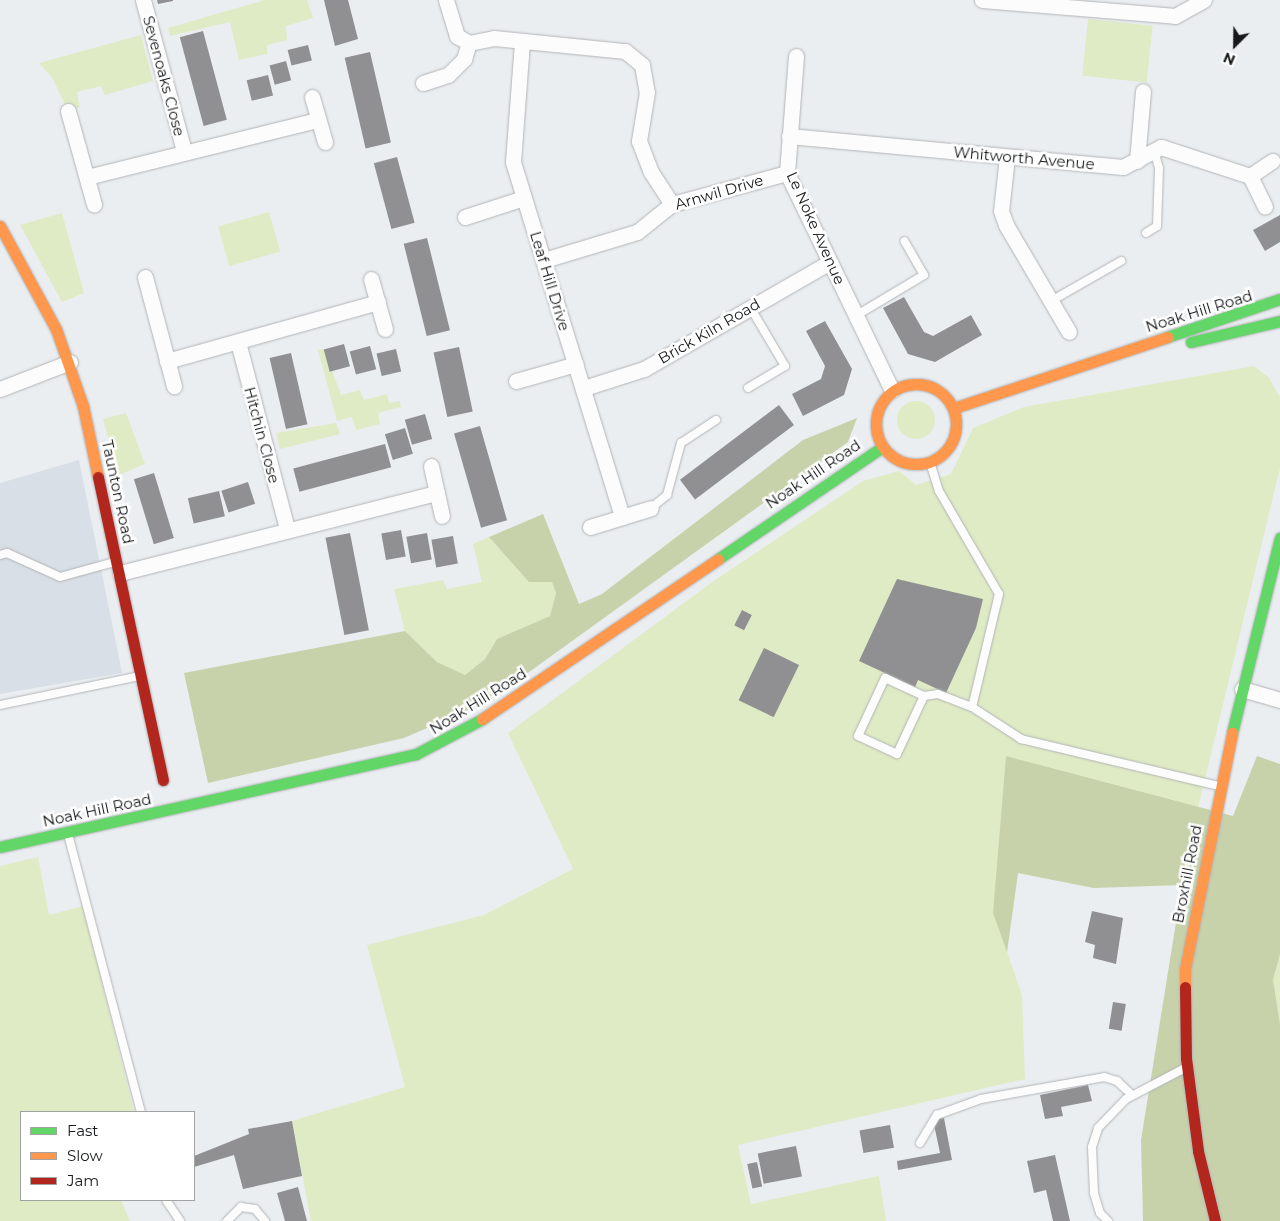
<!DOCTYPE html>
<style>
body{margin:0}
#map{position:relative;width:1280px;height:1221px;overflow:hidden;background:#ebeef1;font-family:Montserrat,sans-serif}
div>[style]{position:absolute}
.built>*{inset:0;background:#d9dfe6}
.green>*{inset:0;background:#dfebc4;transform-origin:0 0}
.round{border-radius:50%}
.forest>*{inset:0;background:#c7d2ab}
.building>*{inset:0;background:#909092;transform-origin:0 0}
.roads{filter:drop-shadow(0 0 1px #b2b4b6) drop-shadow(0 0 1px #b2b4b6)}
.lane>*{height:8px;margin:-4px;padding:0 4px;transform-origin:4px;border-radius:4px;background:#fcfcfd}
.street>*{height:15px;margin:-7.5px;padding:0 7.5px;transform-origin:7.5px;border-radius:7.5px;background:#fcfcfd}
.fast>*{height:11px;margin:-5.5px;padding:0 5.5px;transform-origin:5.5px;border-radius:5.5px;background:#63d668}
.slow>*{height:11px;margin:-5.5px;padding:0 5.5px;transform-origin:5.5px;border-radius:5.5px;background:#ff974d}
.slow>.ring{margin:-5.5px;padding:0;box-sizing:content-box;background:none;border:11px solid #ff974d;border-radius:50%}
.jam>*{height:11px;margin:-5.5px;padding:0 5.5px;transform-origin:5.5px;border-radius:5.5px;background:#b3261e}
span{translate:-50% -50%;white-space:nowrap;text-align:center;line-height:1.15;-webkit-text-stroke:5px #fff;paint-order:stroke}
.street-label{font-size:15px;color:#16181a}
.legend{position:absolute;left:20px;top:1111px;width:175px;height:90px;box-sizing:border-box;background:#fff;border:1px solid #a2a3a3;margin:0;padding:6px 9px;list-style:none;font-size:15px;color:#16181a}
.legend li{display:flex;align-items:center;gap:10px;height:25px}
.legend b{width:25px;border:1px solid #a2a3a3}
.north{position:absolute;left:1210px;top:20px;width:50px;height:50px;-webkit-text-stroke:4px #fff;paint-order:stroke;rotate:203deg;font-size:14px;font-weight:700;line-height:20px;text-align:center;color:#16181a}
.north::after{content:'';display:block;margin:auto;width:18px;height:22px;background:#16181a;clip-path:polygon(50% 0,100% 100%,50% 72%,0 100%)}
</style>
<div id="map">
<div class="built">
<div style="clip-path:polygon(79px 460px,122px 673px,0 694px,0 483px)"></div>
</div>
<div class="green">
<div style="clip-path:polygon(265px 0,307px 0,313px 18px,286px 26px,287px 40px,267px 45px,267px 54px,239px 60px,230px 22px,170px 36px,168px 28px)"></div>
<div style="left:1088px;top:19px;width:65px;height:57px;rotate:6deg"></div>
<div style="clip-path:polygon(141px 35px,153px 81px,105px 95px,101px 86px,77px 92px,80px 107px,68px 111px,53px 79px,39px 63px)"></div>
<div style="left:269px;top:212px;width:41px;height:53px;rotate:74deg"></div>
<div style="clip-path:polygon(62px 213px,84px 293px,62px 302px,20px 225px)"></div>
<div style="clip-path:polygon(324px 349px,341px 395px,360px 390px,364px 400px,387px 394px,389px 403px,400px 401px,401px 407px,378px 413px,380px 424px,356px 430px,352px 417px,337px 421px,318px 350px)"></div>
<div style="clip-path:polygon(1254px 366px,1269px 378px,1280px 397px,1280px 468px,1191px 837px,1094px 888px,1018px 873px,1007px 952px,1022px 995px,1025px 1079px,738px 1145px,751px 1204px,879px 1176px,886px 1221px,311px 1221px,292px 1121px,405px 1087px,367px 945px,484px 915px,573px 869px,508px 733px,715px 580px,863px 481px,899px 471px,916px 485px,951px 474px,973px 428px,1024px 407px)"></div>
<div class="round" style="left:897px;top:401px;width:38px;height:38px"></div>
<div style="clip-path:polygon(126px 413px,145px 464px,119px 475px,103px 419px)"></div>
<div style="clip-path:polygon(336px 423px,340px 434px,280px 449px,276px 433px)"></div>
<div style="clip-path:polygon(489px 537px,529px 582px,552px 582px,556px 593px,550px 616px,497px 639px,485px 659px,465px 675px,437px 662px,405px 631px,394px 589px,443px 580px,447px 589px,482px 582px,473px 544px)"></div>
<div style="clip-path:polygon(38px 857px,49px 915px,83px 906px,134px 1112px,21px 1112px,21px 1200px,121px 1200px,130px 1221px,0 1221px,0 866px)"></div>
<div style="clip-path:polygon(1280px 954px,1280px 1024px,1273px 980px)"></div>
</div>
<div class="forest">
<div style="clip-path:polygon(857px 418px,848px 442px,489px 701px,404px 738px,208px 783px,184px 673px,405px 631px,437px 662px,465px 675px,485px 659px,497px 639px,550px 616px,556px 593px,552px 582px,529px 582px,489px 537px,543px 514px,579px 604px,602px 594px,803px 440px)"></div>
<div style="clip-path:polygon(1006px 756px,1233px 816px,1257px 756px,1280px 764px,1280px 954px,1273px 980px,1280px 1024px,1280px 1221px,1143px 1221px,1141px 1140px,1182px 885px,1094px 888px,1018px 873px,1007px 952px,993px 913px)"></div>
</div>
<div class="building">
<div style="clip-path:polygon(157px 0,173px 0,173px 1px,158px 4px)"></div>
<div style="clip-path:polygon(324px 0,348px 0,358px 39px,335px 46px)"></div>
<div style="left:203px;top:31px;width:92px;height:24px;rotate:75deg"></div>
<div style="left:308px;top:45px;width:16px;height:21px;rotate:76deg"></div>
<div style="left:370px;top:52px;width:93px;height:26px;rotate:77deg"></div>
<div style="left:286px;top:61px;width:20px;height:17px;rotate:75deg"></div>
<div style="left:268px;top:75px;width:21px;height:22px;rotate:76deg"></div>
<div style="left:397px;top:157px;width:68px;height:24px;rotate:75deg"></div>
<div style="clip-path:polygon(1280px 215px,1280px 242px,1265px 251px,1253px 230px)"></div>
<div style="left:427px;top:238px;width:95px;height:24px;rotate:76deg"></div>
<div style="clip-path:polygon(904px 297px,924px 332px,933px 336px,971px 315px,982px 335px,935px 362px,908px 354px,883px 308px)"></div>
<div style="clip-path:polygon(825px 321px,852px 369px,844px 395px,803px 416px,792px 394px,821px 379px,825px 366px,806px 331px)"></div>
<div style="left:344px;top:344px;width:23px;height:21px;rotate:75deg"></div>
<div style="left:370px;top:346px;width:24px;height:21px;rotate:75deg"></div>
<div style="left:459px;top:347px;width:66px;height:26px;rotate:78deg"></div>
<div style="left:396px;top:349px;width:23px;height:20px;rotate:77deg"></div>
<div style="left:291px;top:353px;width:73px;height:22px;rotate:77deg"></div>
<div style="left:779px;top:405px;width:25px;height:124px;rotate:53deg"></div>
<div style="left:425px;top:414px;width:26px;height:21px;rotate:74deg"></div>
<div style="left:480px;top:426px;width:98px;height:27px;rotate:74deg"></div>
<div style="left:405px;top:428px;width:27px;height:21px;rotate:73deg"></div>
<div style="left:385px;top:444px;width:24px;height:95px;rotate:75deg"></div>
<div style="left:154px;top:473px;width:68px;height:21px;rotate:73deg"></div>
<div style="left:248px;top:482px;width:23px;height:28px;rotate:72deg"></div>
<div style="left:219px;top:491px;width:26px;height:32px;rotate:77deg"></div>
<div style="left:401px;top:530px;width:27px;height:20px;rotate:80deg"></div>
<div style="left:350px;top:533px;width:99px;height:25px;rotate:79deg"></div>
<div style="left:427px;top:533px;width:27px;height:21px;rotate:80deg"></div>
<div style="left:453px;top:536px;width:28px;height:22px;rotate:80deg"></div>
<div style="clip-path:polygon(897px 579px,983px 599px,976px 628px,946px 693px,918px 680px,915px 687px,859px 661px)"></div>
<div style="left:742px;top:610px;width:11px;height:17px;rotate:27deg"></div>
<div style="left:764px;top:648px;width:39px;height:58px;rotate:26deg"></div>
<div style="clip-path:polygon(1092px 911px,1123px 918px,1116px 964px,1093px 958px,1095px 945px,1085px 942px)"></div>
<div style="left:1113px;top:1002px;width:13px;height:27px;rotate:9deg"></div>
<div style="clip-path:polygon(1088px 1085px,1092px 1101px,1061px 1107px,1063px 1116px,1045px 1119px,1040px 1095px)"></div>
<div style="clip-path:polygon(944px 1118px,952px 1160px,898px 1170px,897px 1161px,940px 1153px,933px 1120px)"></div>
<div style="clip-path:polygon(292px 1121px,302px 1176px,243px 1189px,234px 1155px,194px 1167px,194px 1156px,249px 1134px,248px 1129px)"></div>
<div style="left:890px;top:1125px;width:23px;height:31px;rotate:80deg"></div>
<div style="left:796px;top:1146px;width:31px;height:39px;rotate:79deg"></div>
<div style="clip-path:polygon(1055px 1155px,1070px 1221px,1053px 1221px,1046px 1190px,1034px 1193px,1027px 1161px)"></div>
<div style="left:757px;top:1162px;width:25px;height:10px;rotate:78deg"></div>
<div style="clip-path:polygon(298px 1187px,307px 1221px,285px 1221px,277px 1193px)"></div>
</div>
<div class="roads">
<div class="lane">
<div style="left:1146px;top:233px;width:13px;rotate:-32deg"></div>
<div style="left:1157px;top:226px;width:58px;rotate:-88deg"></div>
<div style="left:1159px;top:168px;width:19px;rotate:-106deg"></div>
<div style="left:1051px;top:301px;width:81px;rotate:-29.7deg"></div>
<div style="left:857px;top:315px;width:78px;rotate:-30.8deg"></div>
<div style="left:924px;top:275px;width:39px;rotate:-120deg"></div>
<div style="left:748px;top:388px;width:43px;rotate:-30.7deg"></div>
<div style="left:785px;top:366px;width:69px;rotate:-120.7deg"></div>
<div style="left:930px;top:462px;width:30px;rotate:73deg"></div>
<div style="left:939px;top:491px;width:119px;rotate:59.8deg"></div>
<div style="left:999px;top:594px;width:116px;rotate:103.4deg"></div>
<div style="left:651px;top:508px;width:21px;rotate:-39deg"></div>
<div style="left:667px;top:495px;width:54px;rotate:-74.9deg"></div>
<div style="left:681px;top:443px;width:42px;rotate:-33.3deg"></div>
<div style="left:0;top:555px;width:7px;rotate:-16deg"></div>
<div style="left:7px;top:553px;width:58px;rotate:24.4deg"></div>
<div style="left:60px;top:577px;width:57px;rotate:-15.3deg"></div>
<div style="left:924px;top:696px;width:64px;rotate:115deg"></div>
<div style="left:897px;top:754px;width:43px;rotate:-155.2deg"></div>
<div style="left:858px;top:736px;width:64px;rotate:-65deg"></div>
<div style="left:885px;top:678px;width:43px;rotate:24.8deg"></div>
<div style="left:924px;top:696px;width:14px;rotate:-8deg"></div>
<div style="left:938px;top:694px;width:36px;rotate:21deg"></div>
<div style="left:972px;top:707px;width:59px;rotate:33.1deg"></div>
<div style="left:1021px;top:739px;width:203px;rotate:13.4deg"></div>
<div style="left:0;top:705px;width:143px;rotate:-11.7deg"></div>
<div style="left:68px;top:834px;width:287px;rotate:75.3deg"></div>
<div style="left:920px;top:1143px;width:33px;rotate:-59deg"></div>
<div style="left:937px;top:1115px;width:47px;rotate:-20deg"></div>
<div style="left:981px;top:1099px;width:125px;rotate:-10.1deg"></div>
<div style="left:1104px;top:1077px;width:14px;rotate:17deg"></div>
<div style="left:1117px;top:1081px;width:21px;rotate:43deg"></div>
<div style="left:166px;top:1200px;width:25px;rotate:56deg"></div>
<div style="left:227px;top:1221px;width:20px;rotate:-45deg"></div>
<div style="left:241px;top:1207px;width:14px;rotate:8deg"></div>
<div style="left:255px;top:1209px;width:16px;rotate:50deg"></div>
<div style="left:1108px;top:1221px;width:11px;rotate:-135deg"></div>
<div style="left:1100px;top:1213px;width:21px;rotate:-107deg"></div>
<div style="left:1094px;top:1193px;width:46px;rotate:-92.5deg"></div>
<div style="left:1092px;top:1147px;width:20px;rotate:-72deg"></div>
<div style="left:1098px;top:1128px;width:40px;rotate:-46deg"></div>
<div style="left:1126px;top:1099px;width:67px;rotate:-27.7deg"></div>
</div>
<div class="street">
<div style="left:143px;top:0;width:156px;rotate:74.8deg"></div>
<div style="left:446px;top:0;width:38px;rotate:73deg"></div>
<div style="left:457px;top:36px;width:14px;rotate:30deg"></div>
<div style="left:469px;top:43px;width:25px;rotate:-11deg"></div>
<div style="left:494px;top:38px;width:132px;rotate:5.7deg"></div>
<div style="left:625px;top:51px;width:22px;rotate:39deg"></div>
<div style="left:642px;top:65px;width:27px;rotate:80deg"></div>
<div style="left:647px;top:92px;width:50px;rotate:99.3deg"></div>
<div style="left:639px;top:141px;width:33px;rotate:69deg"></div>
<div style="left:651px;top:172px;width:38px;rotate:57deg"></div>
<div style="left:982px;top:0;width:194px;rotate:4.7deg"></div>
<div style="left:1175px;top:16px;width:33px;rotate:-29deg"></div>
<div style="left:522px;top:42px;width:120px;rotate:94.3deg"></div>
<div style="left:513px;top:162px;width:371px;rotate:72.9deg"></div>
<div style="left:622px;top:517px;width:30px;rotate:-17deg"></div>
<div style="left:796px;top:56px;width:117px;rotate:94.4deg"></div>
<div style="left:787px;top:173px;width:241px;rotate:64.2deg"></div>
<div style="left:423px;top:83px;width:26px;rotate:-18deg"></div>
<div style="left:448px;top:75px;width:23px;rotate:-45deg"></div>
<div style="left:464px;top:59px;width:17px;rotate:-73deg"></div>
<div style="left:312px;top:97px;width:47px;rotate:73.9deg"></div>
<div style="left:68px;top:111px;width:97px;rotate:74.4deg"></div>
<div style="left:789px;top:136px;width:335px;rotate:5.3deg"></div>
<div style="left:1123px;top:167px;width:43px;rotate:-27.8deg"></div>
<div style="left:1161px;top:147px;width:94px;rotate:18deg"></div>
<div style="left:1250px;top:176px;width:34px;rotate:64deg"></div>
<div style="left:1007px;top:157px;width:54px;rotate:96.3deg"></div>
<div style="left:1001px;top:211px;width:15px;rotate:70deg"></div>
<div style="left:1006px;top:225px;width:124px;rotate:59.5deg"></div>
<div style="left:1137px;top:161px;width:70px;rotate:-85.1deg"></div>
<div style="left:1250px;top:176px;width:27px;rotate:-34deg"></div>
<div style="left:87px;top:177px;width:238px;rotate:-13.9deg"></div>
<div style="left:465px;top:217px;width:62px;rotate:-17.9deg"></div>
<div style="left:544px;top:260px;width:97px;rotate:-16.8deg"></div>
<div style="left:637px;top:232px;width:45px;rotate:-38.7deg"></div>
<div style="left:672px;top:204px;width:119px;rotate:-15.1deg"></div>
<div style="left:145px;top:277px;width:113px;rotate:75.1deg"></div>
<div style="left:371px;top:279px;width:52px;rotate:74.4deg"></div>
<div style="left:238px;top:342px;width:193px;rotate:75.3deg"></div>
<div style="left:167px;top:361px;width:219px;rotate:-15.6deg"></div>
<div style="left:516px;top:381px;width:62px;rotate:-15.8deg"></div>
<div style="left:584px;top:388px;width:63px;rotate:-17.6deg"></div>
<div style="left:644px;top:369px;width:212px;rotate:-29.9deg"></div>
<div style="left:0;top:389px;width:75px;rotate:-21.1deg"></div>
<div style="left:431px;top:466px;width:51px;rotate:77.6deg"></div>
<div style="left:590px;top:527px;width:34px;rotate:-17deg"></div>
<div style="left:120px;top:573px;width:327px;rotate:-14.2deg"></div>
<div style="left:1242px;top:689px;width:40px;rotate:16deg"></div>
</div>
<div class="fast">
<div style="left:1167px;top:337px;width:119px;rotate:-18.6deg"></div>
<div style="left:1191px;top:342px;width:91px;rotate:-13.3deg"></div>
<div style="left:718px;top:559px;width:199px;rotate:-34.3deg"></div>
<div style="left:1232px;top:733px;width:201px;rotate:-76.2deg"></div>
<div style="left:0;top:847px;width:426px;rotate:-12.6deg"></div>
<div style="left:416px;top:754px;width:75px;rotate:-27.9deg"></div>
</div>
<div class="slow">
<div style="left:0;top:226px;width:117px;rotate:61.5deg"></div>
<div style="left:56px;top:329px;width:82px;rotate:70.7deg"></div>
<div style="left:83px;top:406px;width:73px;rotate:78.1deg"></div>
<div class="ring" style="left:876px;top:384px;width:69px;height:69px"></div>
<div style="left:954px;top:408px;width:225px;rotate:-18.4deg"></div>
<div style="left:482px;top:719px;width:285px;rotate:-34.1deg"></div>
<div style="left:1185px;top:987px;width:18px;rotate:-90deg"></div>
<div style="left:1185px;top:969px;width:241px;rotate:-78.7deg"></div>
</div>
<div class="jam">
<div style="left:98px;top:477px;width:310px;rotate:77.9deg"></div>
<div style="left:1185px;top:987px;width:71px;rotate:89.2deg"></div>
<div style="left:1186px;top:1058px;width:94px;rotate:82.6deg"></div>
<div style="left:1198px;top:1151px;width:72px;rotate:76.3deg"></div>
</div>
</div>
<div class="street-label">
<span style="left:164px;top:76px;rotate:75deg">Sevenoaks Close</span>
<span style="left:1024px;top:158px;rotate:5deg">Whitworth Avenue</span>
<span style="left:719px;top:192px;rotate:-16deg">Arnwil Drive</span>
<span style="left:816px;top:228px;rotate:66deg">Le Noke Avenue</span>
<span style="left:550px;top:281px;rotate:73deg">Leaf Hill Drive</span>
<span style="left:1199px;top:311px;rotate:-17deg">Noak Hill Road</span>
<span style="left:709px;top:331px;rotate:-30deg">Brick Kiln Road</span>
<span style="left:262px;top:435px;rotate:75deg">Hitchin Close</span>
<span style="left:813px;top:474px;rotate:-34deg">Noak Hill Road</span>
<span style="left:118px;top:492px;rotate:78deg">Taunton Road</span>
<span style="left:478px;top:701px;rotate:-32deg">Noak Hill Road</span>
<span style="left:97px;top:810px;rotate:-12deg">Noak Hill Road</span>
<span style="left:1187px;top:874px;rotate:-79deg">Broxhill Road</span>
</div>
<ul class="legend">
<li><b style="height:6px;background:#63d668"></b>Fast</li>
<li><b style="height:6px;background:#ff974d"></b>Slow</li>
<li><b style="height:6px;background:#b3261e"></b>Jam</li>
</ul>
<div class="north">N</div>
</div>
